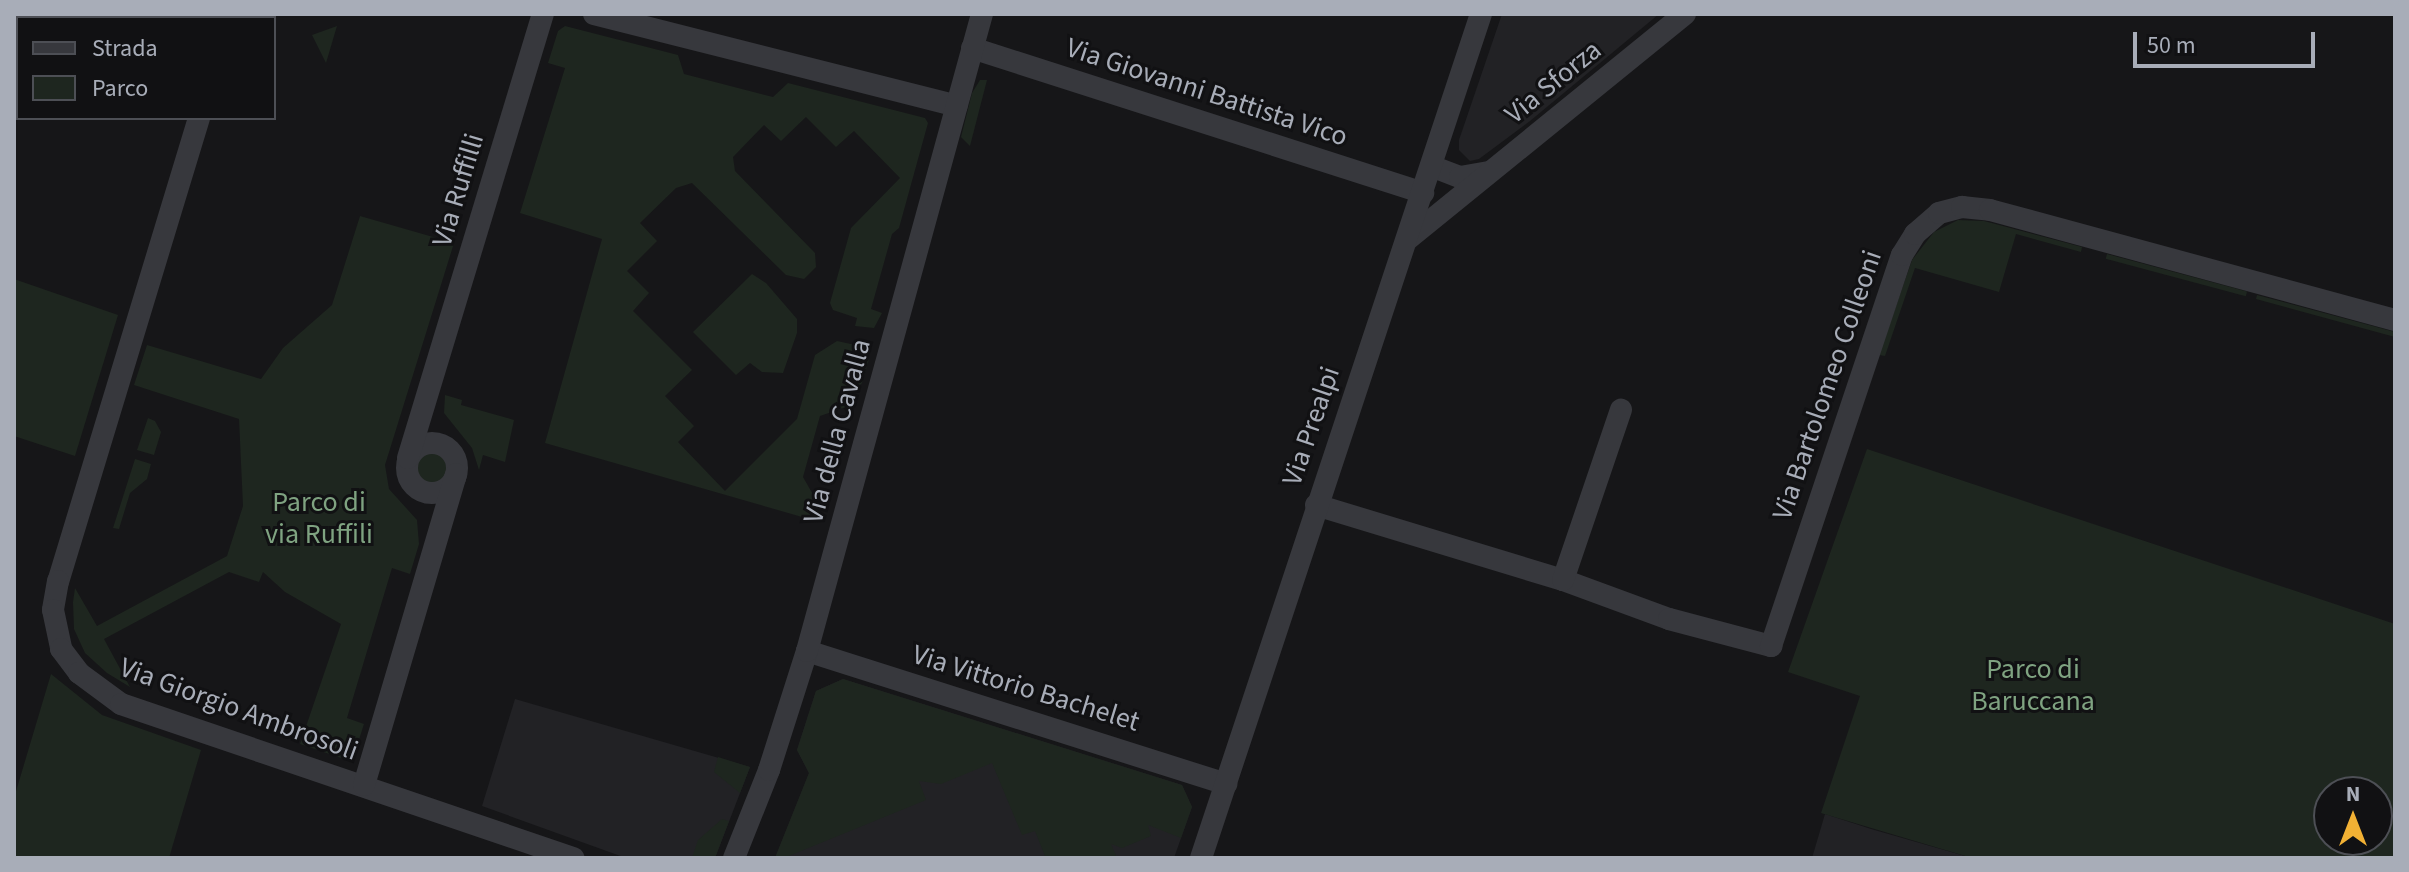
<!DOCTYPE html>
<style>
body{margin:0}
#map{position:relative;width:2409px;height:872px;overflow:hidden;background:#161618;font-family:"Source Sans 3",sans-serif}
div>[style]{position:absolute}
.built>*{inset:0;background:#222225}
.green>*{inset:0;background:#1e261f;transform-origin:0 0}
.round{border-radius:50%}
.minor>*{height:22px;margin:-11px;padding:0 11px;transform-origin:11px;border-radius:11px;background:#37383d}
.minor>.ring{margin:-11px;padding:0;box-sizing:content-box;background:none;border:22px solid #37383d;border-radius:50%}
span{translate:-50% -50%;white-space:nowrap;text-align:center;line-height:1.15;-webkit-text-stroke:6px #111113;paint-order:stroke}
.street-label{font-size:28px;color:#a8adb8}
.park-label{font-size:28px;color:#7fa381}
.frame{position:absolute;inset:0;border:16px solid #a8adb8;pointer-events:none}
.legend{position:absolute;left:16px;top:16px;width:260px;height:104px;box-sizing:border-box;background:#111113;border:2px solid #4d4f55;margin:0;padding:10px 14px;list-style:none;font-size:24px;color:#a8adb8}
.legend li{display:flex;align-items:center;gap:16px;height:40px}
.legend b{width:40px;border:2px solid #4d4f55}
.north{position:absolute;left:2313px;top:776px;width:80px;height:80px;box-sizing:border-box;background:#111113;border:2px solid #4d4f55;border-radius:50%;rotate:0deg;font-size:22px;font-weight:700;line-height:32px;text-align:center;color:#a8adb8}
.north::after{content:'';display:block;margin:auto;width:28px;height:36px;background:#f2b134;clip-path:polygon(50% 0,100% 100%,50% 72%,0 100%)}
.scale{position:absolute;left:2133px;top:32px;width:182px;height:36px;box-sizing:border-box;border:4px solid #a8adb8;border-top:0;padding-left:10px;font-size:24px;line-height:28px;white-space:nowrap;color:#a8adb8;-webkit-text-stroke:6px #111113;paint-order:stroke}
</style>
<div id="map">
<div class="built">
<div style="clip-path:polygon(1502px 14px,1659px 14px,1530px 121px,1479px 159px,1470px 161px,1459px 150px,1459px 140px)"></div>
<div style="clip-path:polygon(843px 679px,1182px 785px,1192px 807px,1174px 858px,775px 858px,809px 773px,797px 750px,816px 691px)"></div>
<div style="clip-path:polygon(515px 699px,750px 767px,715px 858px,626px 858px,482px 806px)"></div>
<div style="clip-path:polygon(1825px 814px,1871px 829px,1972px 858px,1812px 858px)"></div>
</div>
<div class="green">
<div style="clip-path:polygon(337px 26px,326px 63px,312px 35px)"></div>
<div style="clip-path:polygon(565px 26px,678px 55px,684px 74px,773px 97px,788px 83px,925px 118px,928px 123px,899px 228px,892px 234px,871px 309px,882px 313px,874px 328px,855px 326px,857px 318px,833px 310px,830px 303px,851px 228px,900px 178px,854px 131px,836px 147px,806px 117px,781px 141px,764px 125px,733px 157px,735px 171px,815px 253px,816px 267px,804px 279px,786px 275px,692px 183px,676px 188px,640px 223px,657px 241px,627px 271px,649px 293px,633px 311px,692px 370px,665px 396px,694px 426px,678px 442px,725px 491px,797px 419px,815px 355px,837px 341px,860px 346px,869px 359px,862px 383px,849px 395px,846px 407px,820px 416px,803px 477px,815px 498px,809px 519px,545px 443px,602px 239px,520px 213px,565px 68px,548px 63px,558px 31px)"></div>
<div style="clip-path:polygon(980px 80px,987px 80px,970px 146px,961px 137px,972px 93px)"></div>
<div style="clip-path:polygon(360px 216px,454px 243px,385px 465px,389px 489px,417px 520px,419px 544px,410px 574px,392px 568px,347px 718px,364px 724px,355px 752px,344px 759px,300px 744px,341px 624px,285px 592px,263px 572px,259px 582px,229px 572px,104px 639px,130px 687px,107px 673px,85px 653px,74px 629px,73px 602px,75px 588px,97px 626px,227px 556px,243px 506px,239px 419px,134px 385px,147px 345px,261px 379px,283px 348px,332px 305px)"></div>
<div style="clip-path:polygon(1958px 220px,1984px 221px,2082px 247px,2081px 252px,2016px 234px,1999px 292px,1915px 268px,1885px 356px,1879px 355px,1912px 260px,1934px 232px)"></div>
<div style="left:2107px;top:254px;width:145px;height:5px;rotate:15deg"></div>
<div style="clip-path:polygon(752px 274px,766px 283px,797px 319px,797px 333px,783px 373px,762px 372px,750px 363px,736px 375px,693px 332px)"></div>
<div style="clip-path:polygon(14px 279px,118px 315px,75px 456px,14px 436px)"></div>
<div style="clip-path:polygon(2257px 295px,2395px 332px,2395px 337px,2256px 299px)"></div>
<div style="clip-path:polygon(445px 395px,462px 400px,461px 405px,514px 420px,505px 462px,483px 455px,479px 470px,472px 448px,444px 413px)"></div>
<div style="clip-path:polygon(148px 418px,155px 421px,161px 432px,154px 455px,137px 450px)"></div>
<div style="clip-path:polygon(evenodd,1867px 449px,2395px 624px,2395px 858px,1972px 858px,1821px 813px,1860px 696px,1788px 672px,1867px 449px,2329px 792px,2377px 792px,2377px 840px,2329px 840px,2329px 792px)"></div>
<div class="round" style="left:414px;top:450px;width:36px;height:36px"></div>
<div style="clip-path:polygon(135px 459px,151px 464px,147px 479px,130px 493px,119px 529px,113px 528px)"></div>
<div style="clip-path:polygon(51px 674px,102px 715px,201px 750px,169px 858px,14px 858px,14px 798px)"></div>
<div style="clip-path:polygon(843px 679px,1182px 785px,1192px 807px,1181px 838px,1148px 825px,1151px 836px,1122px 848px,1111px 844px,1117px 858px,1041px 858px,1045px 856px,1035px 831px,1022px 835px,992px 763px,941px 784px,919px 781px,926px 800px,784px 858px,775px 858px,809px 773px,797px 750px,816px 691px)"></div>
<div style="clip-path:polygon(718px 757px,750px 767px,740px 793px,714px 772px)"></div>
<div style="clip-path:polygon(722px 819px,729px 821px,715px 858px,692px 858px,698px 840px)"></div>
</div>
<div class="minor">
<div style="left:594px;top:14px;width:374px;rotate:14.2deg"></div>
<div style="left:231px;top:18px;width:4px;rotate:-76deg"></div>
<div style="left:972px;top:48px;width:474px;rotate:17.8deg"></div>
<div style="left:199px;top:118px;width:484px;rotate:106.9deg"></div>
<div style="left:58px;top:581px;width:29px;rotate:100deg"></div>
<div style="left:53px;top:610px;width:40px;rotate:78deg"></div>
<div style="left:61px;top:649px;width:30px;rotate:53deg"></div>
<div style="left:79px;top:673px;width:52px;rotate:36.4deg"></div>
<div style="left:121px;top:704px;width:478px;rotate:18.8deg"></div>
<div style="left:1431px;top:166px;width:31px;rotate:21deg"></div>
<div style="left:1460px;top:177px;width:29px;rotate:-10deg"></div>
<div style="left:1408px;top:239px;width:357px;rotate:-39.1deg"></div>
<div class="ring" style="left:407px;top:443px;width:28px;height:28px"></div>
<div style="left:408px;top:458px;width:464px;rotate:-73.1deg"></div>
<div style="left:1316px;top:505px;width:258px;rotate:16.9deg"></div>
<div style="left:1563px;top:580px;width:113px;rotate:20.2deg"></div>
<div style="left:1669px;top:619px;width:106px;rotate:14.8deg"></div>
<div style="left:1771px;top:646px;width:412px;rotate:-71.5deg"></div>
<div style="left:1902px;top:255px;width:25px;rotate:-58deg"></div>
<div style="left:1915px;top:234px;width:32px;rotate:-41deg"></div>
<div style="left:1939px;top:213px;width:24px;rotate:-15deg"></div>
<div style="left:1962px;top:207px;width:28px;rotate:6deg"></div>
<div style="left:1990px;top:210px;width:420px;rotate:15.2deg"></div>
<div style="left:1563px;top:580px;width:180px;rotate:-71.2deg"></div>
<div style="left:807px;top:651px;width:440px;rotate:17.6deg"></div>
<div style="left:364px;top:785px;width:324px;rotate:-73.5deg"></div>
<div style="left:734px;top:858px;width:95px;rotate:-68.3deg"></div>
<div style="left:769px;top:770px;width:125px;rotate:-72.3deg"></div>
<div style="left:807px;top:651px;width:661px;rotate:-74.64deg"></div>
<div style="left:1201px;top:858px;width:889px;rotate:-71.65deg"></div>
</div>
<div class="street-label">
<span style="left:1553px;top:82px;rotate:-39deg">Via Sforza</span>
<span style="left:1207px;top:92px;rotate:18deg">Via Giovanni Battista Vico</span>
<span style="left:458px;top:190px;rotate:-73deg">Via Ruffilli</span>
<span style="left:1827px;top:385px;rotate:-71deg">Via Bartolomeo Colleoni</span>
<span style="left:1311px;top:426px;rotate:-71deg">Via Prealpi</span>
<span style="left:837px;top:431px;rotate:-75deg">Via della Cavalla</span>
<span style="left:1026px;top:688px;rotate:17deg">Via Vittorio Bachelet</span>
<span style="left:239px;top:709px;rotate:20deg">Via Giorgio Ambrosoli</span>
</div>
<div class="park-label">
<span style="left:319px;top:518px">Parco di<br>via Ruffili</span>
<span style="left:2033px;top:685px">Parco di<br>Baruccana</span>
</div>
<div class="frame"></div>
<ul class="legend">
<li><b style="height:10px;background:#37383d"></b>Strada</li>
<li><b style="height:22px;background:#1e261f"></b>Parco</li>
</ul>
<div class="north">N</div>
<div class="scale">50 m</div>
</div>
